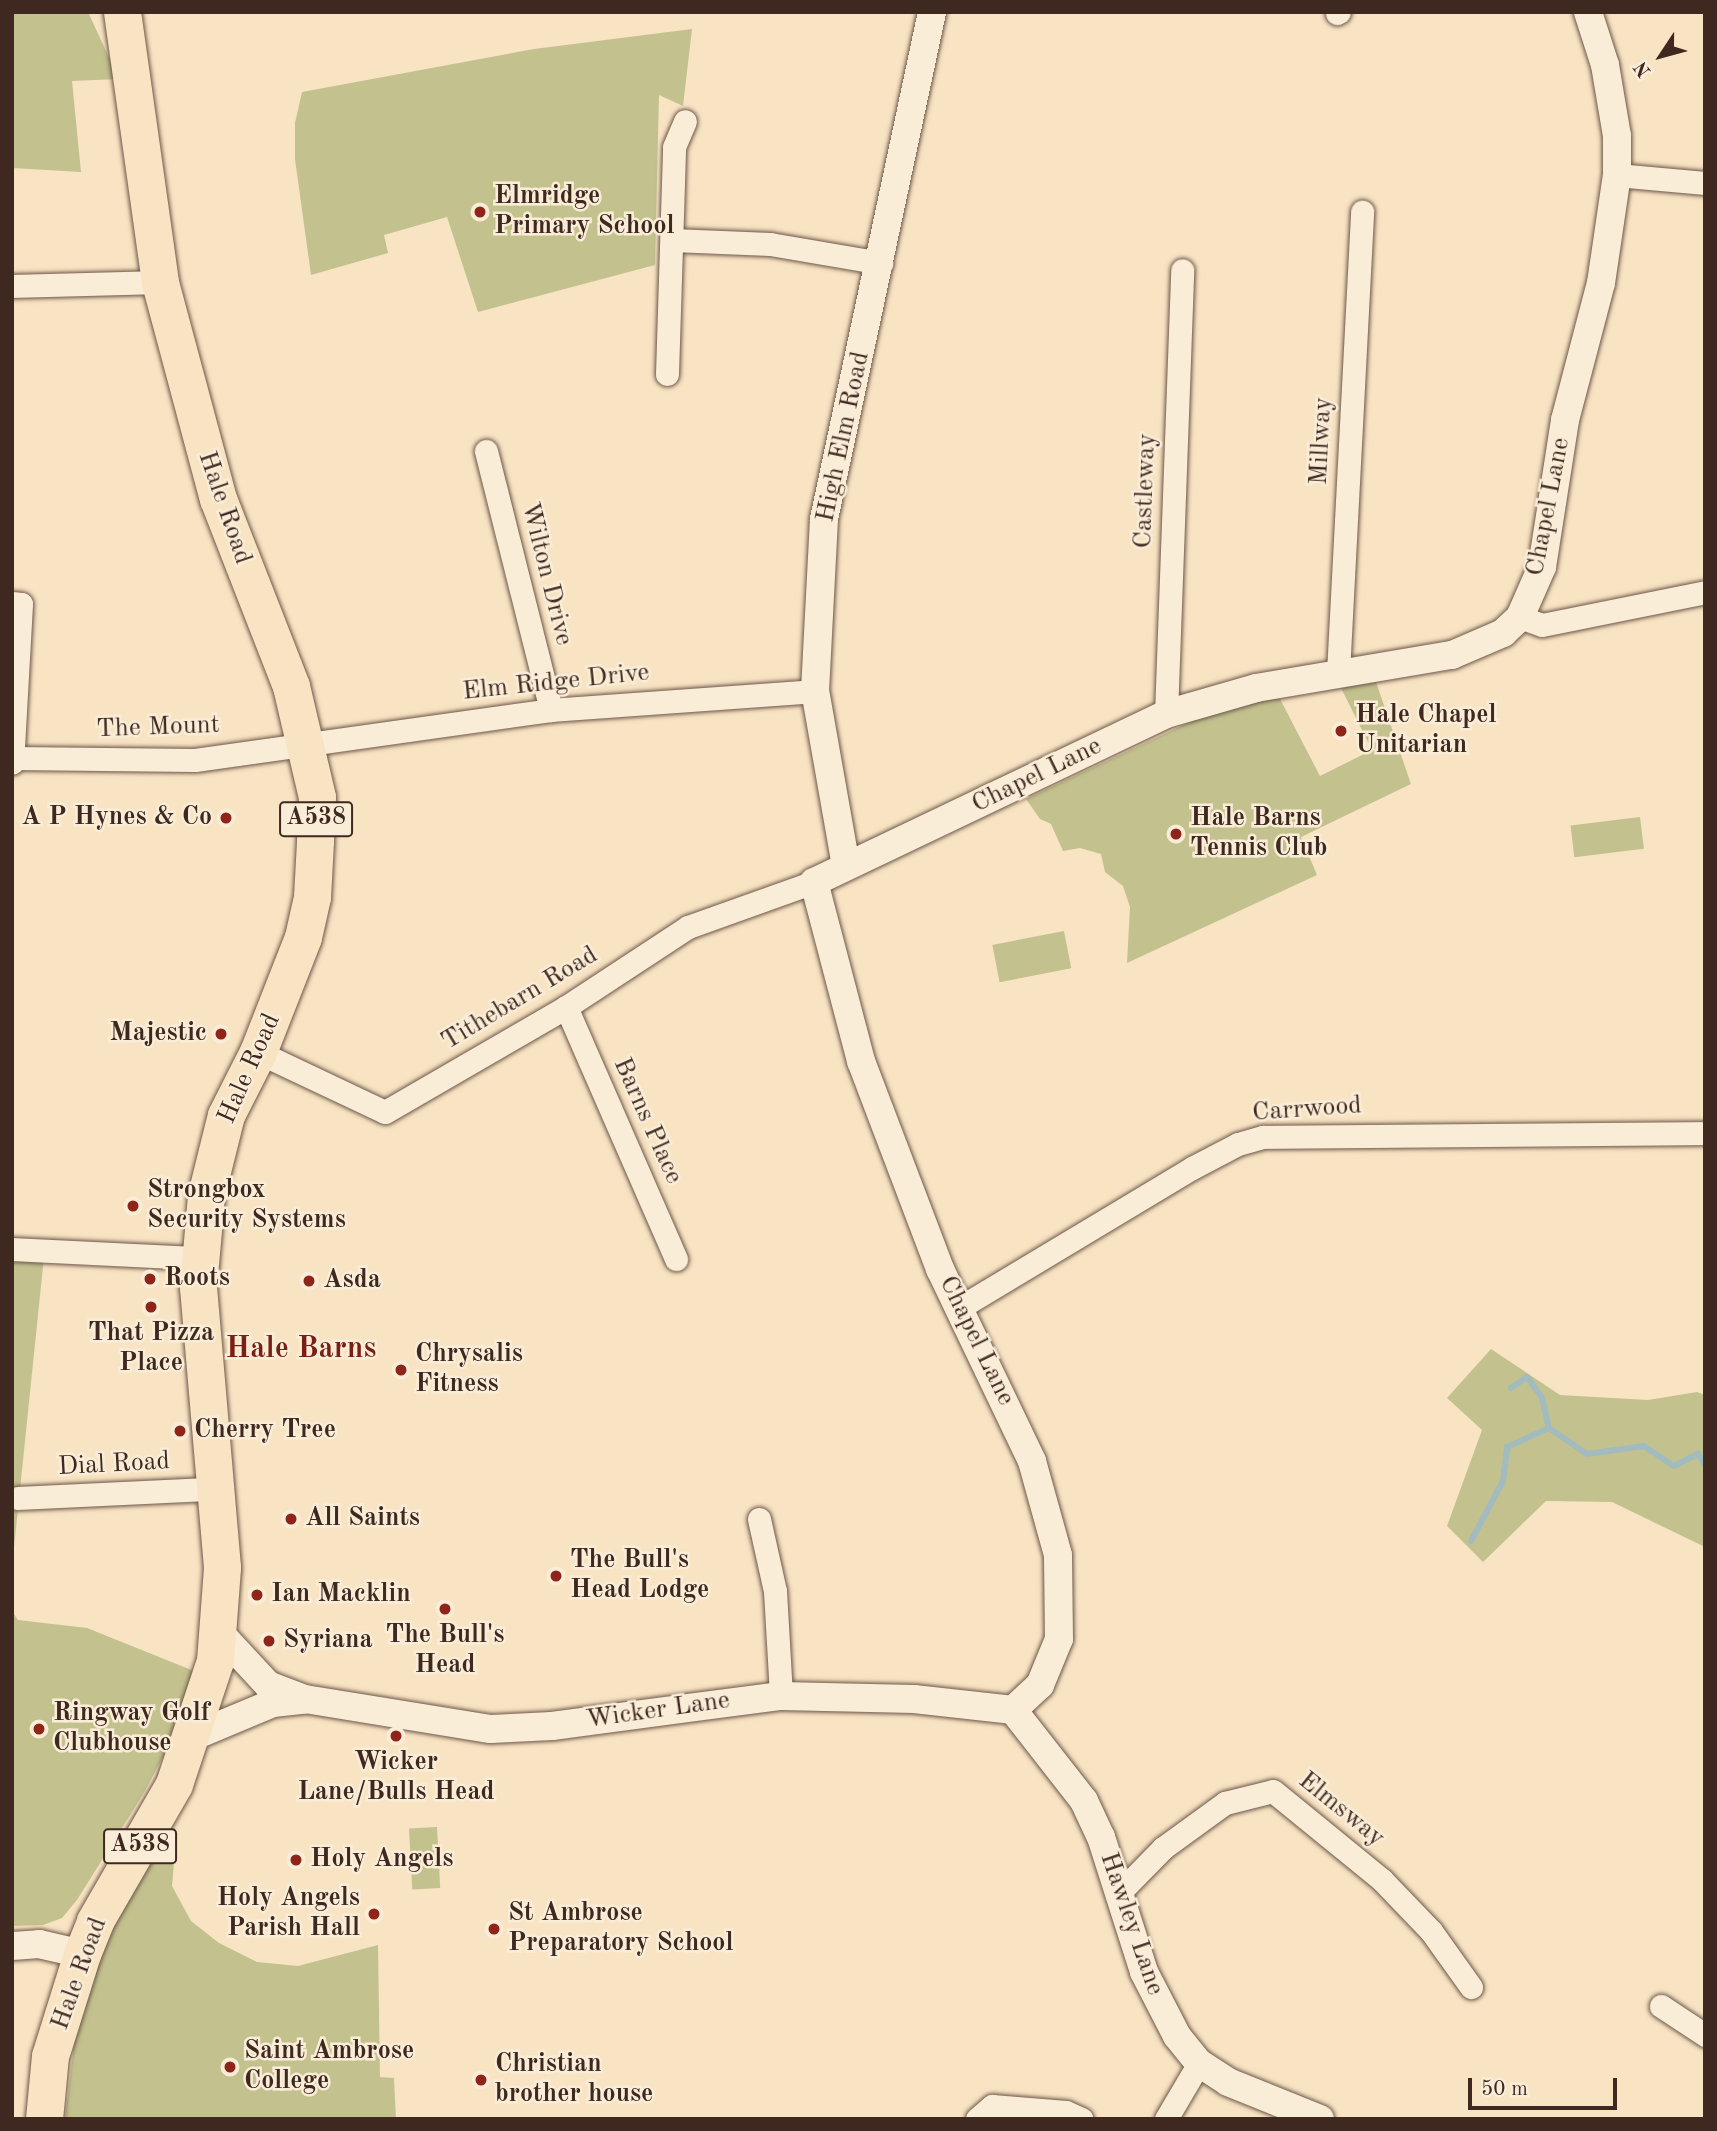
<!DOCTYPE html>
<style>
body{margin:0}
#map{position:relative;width:1717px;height:2131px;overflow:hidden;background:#f8e3c3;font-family:"Old Standard TT",serif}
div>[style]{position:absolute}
.green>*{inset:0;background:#c3c28f;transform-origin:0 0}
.stream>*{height:6px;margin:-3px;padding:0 3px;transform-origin:3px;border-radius:3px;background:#a2bbbe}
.roads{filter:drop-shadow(0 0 2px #6c5748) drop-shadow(0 0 2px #6c5748)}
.minor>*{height:23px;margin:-11.5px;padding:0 11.5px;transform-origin:11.5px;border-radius:11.5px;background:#faedd8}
.tertiary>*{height:28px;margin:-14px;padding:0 14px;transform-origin:14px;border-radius:14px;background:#faedd8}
.primary>*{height:37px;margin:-18.5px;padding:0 18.5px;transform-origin:18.5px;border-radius:18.5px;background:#f8e3c3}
.dots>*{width:19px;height:19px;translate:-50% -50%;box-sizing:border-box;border:4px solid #faedd8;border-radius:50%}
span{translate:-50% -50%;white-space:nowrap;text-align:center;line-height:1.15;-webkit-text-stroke:5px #faedd8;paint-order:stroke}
.shield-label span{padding:2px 5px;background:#faedd8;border:2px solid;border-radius:5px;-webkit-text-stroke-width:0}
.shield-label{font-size:24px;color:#3e281f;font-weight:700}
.poi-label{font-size:26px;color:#3e281f;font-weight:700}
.left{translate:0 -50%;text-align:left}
.right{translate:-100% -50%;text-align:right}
.street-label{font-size:26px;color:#3e281f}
.quarter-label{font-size:30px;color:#7a1f14;font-weight:700}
.frame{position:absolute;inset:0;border:14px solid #3e281f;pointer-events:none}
.north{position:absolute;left:1626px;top:21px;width:70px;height:70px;-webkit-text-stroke:5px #faedd8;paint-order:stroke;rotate:234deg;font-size:19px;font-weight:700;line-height:28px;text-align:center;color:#3e281f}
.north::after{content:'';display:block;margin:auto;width:24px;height:32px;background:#3e281f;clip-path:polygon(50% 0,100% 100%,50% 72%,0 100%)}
.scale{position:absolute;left:1468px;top:2078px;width:149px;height:32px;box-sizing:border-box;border:4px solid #3e281f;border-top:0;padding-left:9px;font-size:21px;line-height:24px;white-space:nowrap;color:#3e281f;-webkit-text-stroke:5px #faedd8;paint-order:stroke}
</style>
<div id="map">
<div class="green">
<div style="clip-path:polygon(12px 12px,88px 12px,119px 79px,72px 81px,81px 172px,12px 168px)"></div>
<div style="clip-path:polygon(692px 29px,683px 106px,659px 95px,655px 265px,478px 312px,447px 217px,384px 235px,388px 253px,311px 275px,295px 159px,295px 123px,302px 92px,534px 49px)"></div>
<div style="clip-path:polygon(1376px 682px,1411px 784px,1301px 837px,1317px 875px,1127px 963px,1130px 907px,1123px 886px,1105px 872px,1101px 854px,1080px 848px,1063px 851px,1051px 824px,1040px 819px,1026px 799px,1222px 707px,1279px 697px,1320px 776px,1372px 750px,1341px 688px)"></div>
<div style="left:1640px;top:817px;width:32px;height:70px;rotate:83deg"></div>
<div style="left:1064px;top:931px;width:38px;height:73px;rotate:79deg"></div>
<div style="clip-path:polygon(12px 1255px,44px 1257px,12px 1567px)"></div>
<div style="clip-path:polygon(1491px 1349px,1560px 1395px,1648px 1400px,1697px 1392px,1705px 1395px,1705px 1547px,1612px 1502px,1546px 1501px,1483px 1562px,1447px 1526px,1482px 1430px,1447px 1398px)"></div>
<div style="clip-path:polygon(12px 1611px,18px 1620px,87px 1628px,194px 1671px,167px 1749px,145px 1791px,77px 1900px,62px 1918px,43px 1925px,12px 1926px)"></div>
<div style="left:437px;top:1827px;width:61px;height:28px;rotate:87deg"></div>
<div style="clip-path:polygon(162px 1853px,170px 1855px,174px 1863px,172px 1886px,191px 1921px,219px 1943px,257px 1962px,298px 1966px,378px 1945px,380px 2077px,394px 2078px,396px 2119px,65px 2119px,77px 2020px,110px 1929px,151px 1860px)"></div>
</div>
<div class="stream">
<div style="left:1511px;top:1388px;width:19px;rotate:-35deg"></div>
<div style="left:1527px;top:1377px;width:26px;rotate:54deg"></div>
<div style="left:1542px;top:1398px;width:31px;rotate:77deg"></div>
<div style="left:1549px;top:1428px;width:46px;rotate:34.4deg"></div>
<div style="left:1587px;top:1454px;width:58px;rotate:-8deg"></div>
<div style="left:1644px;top:1446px;width:36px;rotate:34deg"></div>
<div style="left:1674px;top:1466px;width:27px;rotate:-27deg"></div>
<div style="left:1698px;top:1454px;width:13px;rotate:58deg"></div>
<div style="left:1471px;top:1541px;width:68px;rotate:-61.9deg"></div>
<div style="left:1503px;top:1481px;width:34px;rotate:-83deg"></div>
<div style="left:1507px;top:1447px;width:46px;rotate:-24.3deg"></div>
</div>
<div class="roads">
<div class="minor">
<div style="left:1337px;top:13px;width:2px;rotate:-27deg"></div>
<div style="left:1617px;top:175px;width:88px;rotate:5.2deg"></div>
<div style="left:672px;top:240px;width:98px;rotate:2.3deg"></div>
<div style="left:770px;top:244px;width:113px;rotate:9.7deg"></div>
<div style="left:12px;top:286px;width:148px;rotate:-1.5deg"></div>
<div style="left:667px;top:374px;width:227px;rotate:-88.2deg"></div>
<div style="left:674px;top:147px;width:28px;rotate:-67deg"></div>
<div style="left:486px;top:451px;width:267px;rotate:75.9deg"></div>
<div style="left:12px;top:603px;width:9px;rotate:6deg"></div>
<div style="left:21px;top:604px;width:159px;rotate:93.2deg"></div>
<div style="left:1520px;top:617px;width:23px;rotate:20deg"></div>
<div style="left:1542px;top:625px;width:166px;rotate:-11.4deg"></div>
<div style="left:1338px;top:673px;width:462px;rotate:-87deg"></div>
<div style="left:1166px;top:714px;width:444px;rotate:-87.9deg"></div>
<div style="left:13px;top:758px;width:182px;rotate:0.6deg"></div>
<div style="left:195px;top:760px;width:359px;rotate:-8deg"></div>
<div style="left:551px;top:710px;width:265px;rotate:-4.1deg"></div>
<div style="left:566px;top:1007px;width:275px;rotate:66.4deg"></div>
<div style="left:258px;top:1052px;width:140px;rotate:25.3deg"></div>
<div style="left:385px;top:1112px;width:209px;rotate:-30.1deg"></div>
<div style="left:566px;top:1007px;width:146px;rotate:-33.3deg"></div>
<div style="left:688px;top:927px;width:134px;rotate:-19.7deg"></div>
<div style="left:12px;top:1249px;width:187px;rotate:2.8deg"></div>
<div style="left:959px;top:1308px;width:272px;rotate:-31deg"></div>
<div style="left:1192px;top:1168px;width:52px;rotate:-27.6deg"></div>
<div style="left:1238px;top:1144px;width:26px;rotate:-16deg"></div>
<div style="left:1263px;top:1137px;width:442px;rotate:-0.5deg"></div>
<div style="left:18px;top:1498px;width:194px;rotate:-2.7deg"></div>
<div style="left:759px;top:1519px;width:74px;rotate:77.5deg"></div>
<div style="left:775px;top:1591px;width:105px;rotate:86.7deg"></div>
<div style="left:1117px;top:1895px;width:66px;rotate:-45.6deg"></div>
<div style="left:1163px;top:1848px;width:77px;rotate:-36deg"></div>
<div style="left:1225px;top:1803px;width:49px;rotate:-14deg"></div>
<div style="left:1273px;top:1791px;width:141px;rotate:39.2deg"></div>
<div style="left:1382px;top:1880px;width:71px;rotate:46.1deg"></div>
<div style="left:1431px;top:1931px;width:69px;rotate:54.5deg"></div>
<div style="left:1661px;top:2006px;width:53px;rotate:33.4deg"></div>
<div style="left:977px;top:2119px;width:20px;rotate:-41deg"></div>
<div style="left:992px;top:2106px;width:74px;rotate:4.6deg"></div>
<div style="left:1066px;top:2112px;width:17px;rotate:24deg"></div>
<div style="left:1166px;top:2119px;width:65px;rotate:-59.5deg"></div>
</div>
<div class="tertiary">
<div style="left:846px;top:866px;width:178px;rotate:-100deg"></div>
<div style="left:815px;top:691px;width:172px;rotate:-87deg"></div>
<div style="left:824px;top:519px;width:518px;rotate:-77.97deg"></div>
<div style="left:218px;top:1631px;width:74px;rotate:47.2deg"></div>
<div style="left:268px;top:1685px;width:40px;rotate:21deg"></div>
<div style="left:305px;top:1699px;width:188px;rotate:9.2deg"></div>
<div style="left:491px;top:1729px;width:61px;rotate:-2.8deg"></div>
<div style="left:552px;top:1726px;width:231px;rotate:-7.5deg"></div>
<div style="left:781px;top:1696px;width:133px;rotate:1.3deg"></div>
<div style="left:914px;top:1699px;width:100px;rotate:6.3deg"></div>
<div style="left:1013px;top:1710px;width:37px;rotate:-43deg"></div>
<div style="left:1040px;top:1685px;width:50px;rotate:-67.6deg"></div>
<div style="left:1059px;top:1639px;width:84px;rotate:-90.7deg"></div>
<div style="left:1058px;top:1555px;width:98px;rotate:-105.5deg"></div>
<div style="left:1032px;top:1461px;width:213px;rotate:-115.6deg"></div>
<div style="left:940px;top:1269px;width:222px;rotate:-110.8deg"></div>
<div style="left:861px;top:1061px;width:185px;rotate:-104.7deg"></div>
<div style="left:814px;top:882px;width:390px;rotate:-25.5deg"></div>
<div style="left:1166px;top:714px;width:94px;rotate:-16.1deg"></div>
<div style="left:1256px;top:688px;width:199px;rotate:-9.6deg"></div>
<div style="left:1452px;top:655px;width:56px;rotate:-23.3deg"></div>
<div style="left:1503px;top:633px;width:23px;rotate:-43deg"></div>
<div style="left:1520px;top:617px;width:55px;rotate:-66.3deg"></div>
<div style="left:1542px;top:567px;width:149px;rotate:-81.1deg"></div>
<div style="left:1565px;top:420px;width:142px;rotate:-75.3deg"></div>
<div style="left:1601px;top:283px;width:109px;rotate:-81.6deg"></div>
<div style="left:1617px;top:175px;width:39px;rotate:-90deg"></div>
<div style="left:1617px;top:136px;width:72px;rotate:-99.6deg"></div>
<div style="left:1605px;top:65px;width:56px;rotate:-107.8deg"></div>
<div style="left:1013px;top:1710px;width:115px;rotate:52deg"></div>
<div style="left:1084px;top:1801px;width:40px;rotate:65deg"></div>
<div style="left:1101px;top:1837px;width:142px;rotate:72.3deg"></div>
<div style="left:1144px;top:1972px;width:72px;rotate:62.7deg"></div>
<div style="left:1177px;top:2036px;width:35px;rotate:51deg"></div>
<div style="left:1199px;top:2063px;width:35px;rotate:33deg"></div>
<div style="left:1228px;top:2082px;width:99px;rotate:21.9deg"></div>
<div style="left:194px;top:1736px;width:86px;rotate:-22.7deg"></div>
<div style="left:273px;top:1703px;width:30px;rotate:-6deg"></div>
<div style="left:12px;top:1946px;width:27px;rotate:-4deg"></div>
<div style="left:39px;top:1944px;width:44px;rotate:13.1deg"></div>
</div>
<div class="primary">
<div style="left:44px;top:2119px;width:63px;rotate:-84.6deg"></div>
<div style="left:50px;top:2056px;width:107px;rotate:-72.6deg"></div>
<div style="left:82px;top:1954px;width:35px;rotate:-68deg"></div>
<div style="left:95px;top:1921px;width:158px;rotate:-60deg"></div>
<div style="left:174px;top:1784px;width:130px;rotate:-71.6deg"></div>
<div style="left:215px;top:1661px;width:94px;rotate:-85.7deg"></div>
<div style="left:222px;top:1567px;width:281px;rotate:-94.9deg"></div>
<div style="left:198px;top:1287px;width:92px;rotate:-85deg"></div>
<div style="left:206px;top:1195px;width:82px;rotate:-76deg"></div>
<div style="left:226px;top:1115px;width:71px;rotate:-63.1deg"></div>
<div style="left:258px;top:1052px;width:123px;rotate:-68.6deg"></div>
<div style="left:303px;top:937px;width:41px;rotate:-77.3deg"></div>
<div style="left:312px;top:897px;width:56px;rotate:-86.9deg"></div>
<div style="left:315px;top:841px;width:44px;rotate:-87.4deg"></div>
<div style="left:317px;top:797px;width:114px;rotate:-103.2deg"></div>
<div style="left:291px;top:686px;width:201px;rotate:-111.3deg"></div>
<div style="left:218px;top:499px;width:225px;rotate:-105deg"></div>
<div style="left:160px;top:282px;width:273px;rotate:-98deg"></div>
</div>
</div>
<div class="dots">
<div style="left:480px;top:212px;background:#8f2418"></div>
<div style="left:1341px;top:731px;background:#8f2418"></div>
<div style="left:226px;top:818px;background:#8f2418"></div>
<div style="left:1176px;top:834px;background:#8f2418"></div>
<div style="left:221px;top:1034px;background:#8f2418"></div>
<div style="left:133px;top:1206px;background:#8f2418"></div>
<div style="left:150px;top:1279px;background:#8f2418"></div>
<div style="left:309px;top:1281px;background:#8f2418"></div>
<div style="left:151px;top:1307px;background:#8f2418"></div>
<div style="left:401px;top:1370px;background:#8f2418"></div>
<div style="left:180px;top:1431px;background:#8f2418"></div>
<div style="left:291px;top:1519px;background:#8f2418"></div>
<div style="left:556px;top:1576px;background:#8f2418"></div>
<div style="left:257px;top:1595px;background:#8f2418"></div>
<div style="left:445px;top:1609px;background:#8f2418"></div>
<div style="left:269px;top:1641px;background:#8f2418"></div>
<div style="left:39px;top:1729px;background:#8f2418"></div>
<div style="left:396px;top:1736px;background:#8f2418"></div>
<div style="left:296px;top:1860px;background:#8f2418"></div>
<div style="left:374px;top:1914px;background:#8f2418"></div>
<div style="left:494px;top:1929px;background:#8f2418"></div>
<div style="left:230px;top:2067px;background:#8f2418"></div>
<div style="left:481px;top:2080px;background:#8f2418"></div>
</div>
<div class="shield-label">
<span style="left:316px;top:819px">A538</span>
<span style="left:140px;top:1846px">A538</span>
</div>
<div class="poi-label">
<span class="left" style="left:494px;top:212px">Elmridge<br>Primary School</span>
<span class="left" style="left:1355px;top:731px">Hale Chapel<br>Unitarian</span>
<span class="right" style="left:212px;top:818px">A P Hynes &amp; Co</span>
<span class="left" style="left:1190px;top:834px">Hale Barns<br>Tennis Club</span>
<span class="right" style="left:207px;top:1034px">Majestic</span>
<span class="left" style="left:147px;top:1206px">Strongbox<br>Security Systems</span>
<span class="left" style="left:164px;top:1279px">Roots</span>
<span class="left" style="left:323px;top:1281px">Asda</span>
<span style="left:151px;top:1349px">That Pizza<br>Place</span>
<span class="left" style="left:415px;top:1370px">Chrysalis<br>Fitness</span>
<span class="left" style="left:194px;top:1431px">Cherry Tree</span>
<span class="left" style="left:305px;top:1519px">All Saints</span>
<span class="left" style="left:570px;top:1576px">The Bull's<br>Head Lodge</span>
<span class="left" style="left:271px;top:1595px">Ian Macklin</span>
<span style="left:445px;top:1651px">The Bull's<br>Head</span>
<span class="left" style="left:283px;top:1641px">Syriana</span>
<span class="left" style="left:53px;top:1729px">Ringway Golf<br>Clubhouse</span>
<span style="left:396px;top:1778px">Wicker<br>Lane/Bulls Head</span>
<span class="left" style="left:310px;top:1860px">Holy Angels</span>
<span class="right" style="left:360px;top:1914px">Holy Angels<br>Parish Hall</span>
<span class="left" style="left:508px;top:1929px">St Ambrose<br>Preparatory School</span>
<span class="left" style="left:244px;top:2067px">Saint Ambrose<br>College</span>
<span class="left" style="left:495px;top:2080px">Christian<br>brother house</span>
</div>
<div class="street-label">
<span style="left:844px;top:437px;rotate:-78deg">High Elm Road</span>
<span style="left:1322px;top:441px;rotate:-87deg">Millway</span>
<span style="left:1146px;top:491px;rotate:-88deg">Castleway</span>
<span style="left:1549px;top:507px;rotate:-79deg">Chapel Lane</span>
<span style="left:224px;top:508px;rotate:71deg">Hale Road</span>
<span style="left:546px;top:574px;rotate:76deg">Wilton Drive</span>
<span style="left:556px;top:683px;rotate:-6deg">Elm Ridge Drive</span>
<span style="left:158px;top:728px;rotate:-2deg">The Mount</span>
<span style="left:1037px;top:776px;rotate:-26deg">Chapel Lane</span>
<span style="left:520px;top:999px;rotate:-31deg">Tithebarn Road</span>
<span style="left:250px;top:1069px;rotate:-66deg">Hale Road</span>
<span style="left:1307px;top:1110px;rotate:-4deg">Carrwood</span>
<span style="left:647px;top:1121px;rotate:66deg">Barns Place</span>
<span style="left:976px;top:1341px;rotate:64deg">Chapel Lane</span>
<span style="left:114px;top:1465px;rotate:-3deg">Dial Road</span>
<span style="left:658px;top:1711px;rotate:-8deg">Wicker Lane</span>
<span style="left:1341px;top:1810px;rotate:39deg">Elmsway</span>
<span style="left:1131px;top:1924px;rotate:71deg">Hawley Lane</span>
<span style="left:80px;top:1974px;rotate:-70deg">Hale Road</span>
</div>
<div class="quarter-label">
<span style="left:301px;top:1349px">Hale Barns</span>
</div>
<div class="frame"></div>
<div class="north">N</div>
<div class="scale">50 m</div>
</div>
